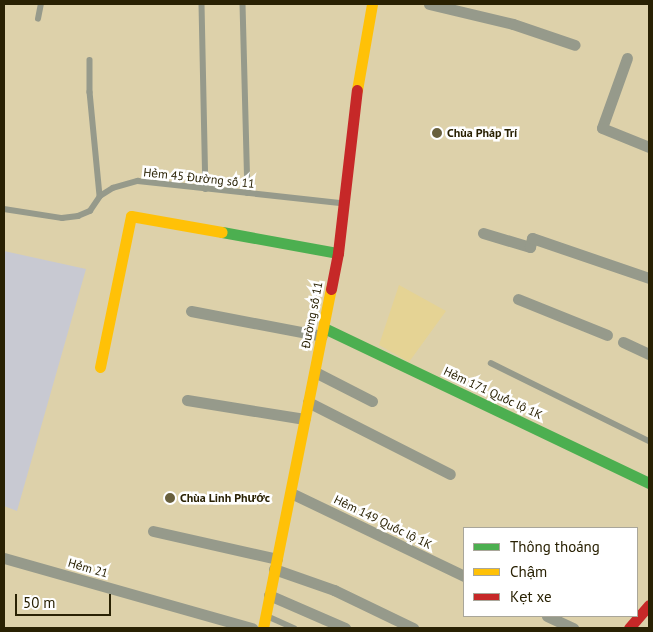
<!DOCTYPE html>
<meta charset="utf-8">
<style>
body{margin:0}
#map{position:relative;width:653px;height:632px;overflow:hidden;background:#ddd1aa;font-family:"PT Sans",sans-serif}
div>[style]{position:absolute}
.built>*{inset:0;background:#e5d394}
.green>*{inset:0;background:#c8c9d2}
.lane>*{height:5.5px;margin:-2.75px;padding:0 2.75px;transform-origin:2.75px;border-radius:2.75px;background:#969a8b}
.street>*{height:11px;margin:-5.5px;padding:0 5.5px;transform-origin:5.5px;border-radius:5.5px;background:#969a8b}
.fast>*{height:11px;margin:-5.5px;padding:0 5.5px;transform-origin:5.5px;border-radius:5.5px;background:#4caf50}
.slow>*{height:11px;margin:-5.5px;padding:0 5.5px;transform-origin:5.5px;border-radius:5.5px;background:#ffc107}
.jam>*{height:11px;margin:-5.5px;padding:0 5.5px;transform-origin:5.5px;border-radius:5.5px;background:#c62828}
.dots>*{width:14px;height:14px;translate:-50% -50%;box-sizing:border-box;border:2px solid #fff;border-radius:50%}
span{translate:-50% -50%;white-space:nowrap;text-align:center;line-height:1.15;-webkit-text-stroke:5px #fff;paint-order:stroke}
.poi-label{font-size:12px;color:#292103;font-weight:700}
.left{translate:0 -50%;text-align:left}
.street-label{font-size:12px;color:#292103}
.frame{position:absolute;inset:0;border:5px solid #292103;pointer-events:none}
.legend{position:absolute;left:463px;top:527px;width:175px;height:90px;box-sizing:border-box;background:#fff;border:1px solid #a9a69a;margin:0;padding:6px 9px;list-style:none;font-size:15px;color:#292103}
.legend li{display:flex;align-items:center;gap:10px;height:25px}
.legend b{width:25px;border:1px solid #a9a69a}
.scale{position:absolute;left:15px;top:594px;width:96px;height:22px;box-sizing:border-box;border:2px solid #292103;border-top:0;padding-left:6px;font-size:15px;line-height:18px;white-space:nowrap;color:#292103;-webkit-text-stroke:4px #fff;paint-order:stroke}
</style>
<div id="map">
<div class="built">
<div style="clip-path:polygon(399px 285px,446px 311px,409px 362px,379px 345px)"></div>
</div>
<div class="green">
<div style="clip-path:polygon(4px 251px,86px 269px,17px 511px,4px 506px)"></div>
</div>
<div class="lane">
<div style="left:202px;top:4px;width:185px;rotate:88.8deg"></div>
<div style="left:243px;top:4px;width:189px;rotate:88.5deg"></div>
<div style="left:38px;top:19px;width:15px;rotate:-79deg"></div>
<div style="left:90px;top:60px;width:32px;rotate:90deg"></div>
<div style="left:90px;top:92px;width:104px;rotate:84.5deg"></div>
<div style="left:4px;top:209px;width:59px;rotate:8.8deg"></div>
<div style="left:62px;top:218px;width:16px;rotate:-7deg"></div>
<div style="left:78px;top:216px;width:13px;rotate:-23deg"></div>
<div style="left:90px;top:211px;width:18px;rotate:-56deg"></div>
<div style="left:100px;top:196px;width:15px;rotate:-32deg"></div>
<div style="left:113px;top:188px;width:26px;rotate:-16deg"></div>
<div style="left:138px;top:181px;width:205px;rotate:6.2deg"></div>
<div style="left:491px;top:363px;width:176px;rotate:26.3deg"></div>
<div style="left:267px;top:616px;width:30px;rotate:24deg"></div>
</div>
<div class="street">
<div style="left:429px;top:4px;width:86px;rotate:13.4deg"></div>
<div style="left:513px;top:24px;width:65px;rotate:18.7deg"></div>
<div style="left:627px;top:58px;width:74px;rotate:109.7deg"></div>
<div style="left:602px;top:128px;width:51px;rotate:22deg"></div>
<div style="left:483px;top:233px;width:49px;rotate:16.6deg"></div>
<div style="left:530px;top:247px;width:9px;rotate:-77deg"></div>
<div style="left:532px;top:238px;width:124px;rotate:18.9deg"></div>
<div style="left:518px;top:299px;width:96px;rotate:22deg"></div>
<div style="left:191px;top:311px;width:133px;rotate:10.8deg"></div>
<div style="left:623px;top:342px;width:29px;rotate:25deg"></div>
<div style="left:315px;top:372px;width:64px;rotate:27deg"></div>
<div style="left:187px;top:400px;width:119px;rotate:9.2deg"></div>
<div style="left:308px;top:402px;width:159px;rotate:26.9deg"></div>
<div style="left:291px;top:493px;width:192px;rotate:25.6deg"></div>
<div style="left:153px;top:531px;width:127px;rotate:12.7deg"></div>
<div style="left:4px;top:558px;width:258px;rotate:15.8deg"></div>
<div style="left:274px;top:569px;width:64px;rotate:19.3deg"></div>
<div style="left:334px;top:590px;width:88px;rotate:25.7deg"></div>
<div style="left:269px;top:595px;width:83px;rotate:23.5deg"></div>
<div style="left:547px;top:616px;width:29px;rotate:25deg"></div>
</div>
<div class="fast">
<div style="left:222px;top:232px;width:118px;rotate:10.3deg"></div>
<div style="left:324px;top:328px;width:360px;rotate:25.5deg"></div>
</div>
<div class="slow">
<div style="left:357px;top:90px;width:87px;rotate:-80.1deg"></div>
<div style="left:100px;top:367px;width:154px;rotate:-78.4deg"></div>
<div style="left:131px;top:216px;width:92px;rotate:10deg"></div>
<div style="left:263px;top:628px;width:346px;rotate:-78.7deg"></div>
</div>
<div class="jam">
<div style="left:331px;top:289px;width:37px;rotate:-79deg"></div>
<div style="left:338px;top:253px;width:164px;rotate:-83.4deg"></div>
<div style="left:629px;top:628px;width:30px;rotate:-49deg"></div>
</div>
<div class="dots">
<div style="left:437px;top:133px;background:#685f3d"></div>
<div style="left:170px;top:498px;background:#685f3d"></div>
</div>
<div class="poi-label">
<span class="left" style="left:447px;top:133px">Chùa Pháp Trí</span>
<span class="left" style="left:180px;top:498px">Chùa Linh Phước</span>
</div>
<div class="street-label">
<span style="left:199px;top:178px;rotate:6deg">Hẻm 45 Đường số 11</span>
<span style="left:312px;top:315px;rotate:-79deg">Đường số 11</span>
<span style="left:493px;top:393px;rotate:25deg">Hẻm 171 Quốc lộ 1K</span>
<span style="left:383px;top:522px;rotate:26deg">Hẻm 149 Quốc lộ 1K</span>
<span style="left:88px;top:568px;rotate:16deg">Hẻm 21</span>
</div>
<div class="frame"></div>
<ul class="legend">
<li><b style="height:6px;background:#4caf50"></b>Thông thoáng</li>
<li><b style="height:6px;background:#ffc107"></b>Chậm</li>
<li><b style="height:6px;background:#c62828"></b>Kẹt xe</li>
</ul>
<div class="scale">50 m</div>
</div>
